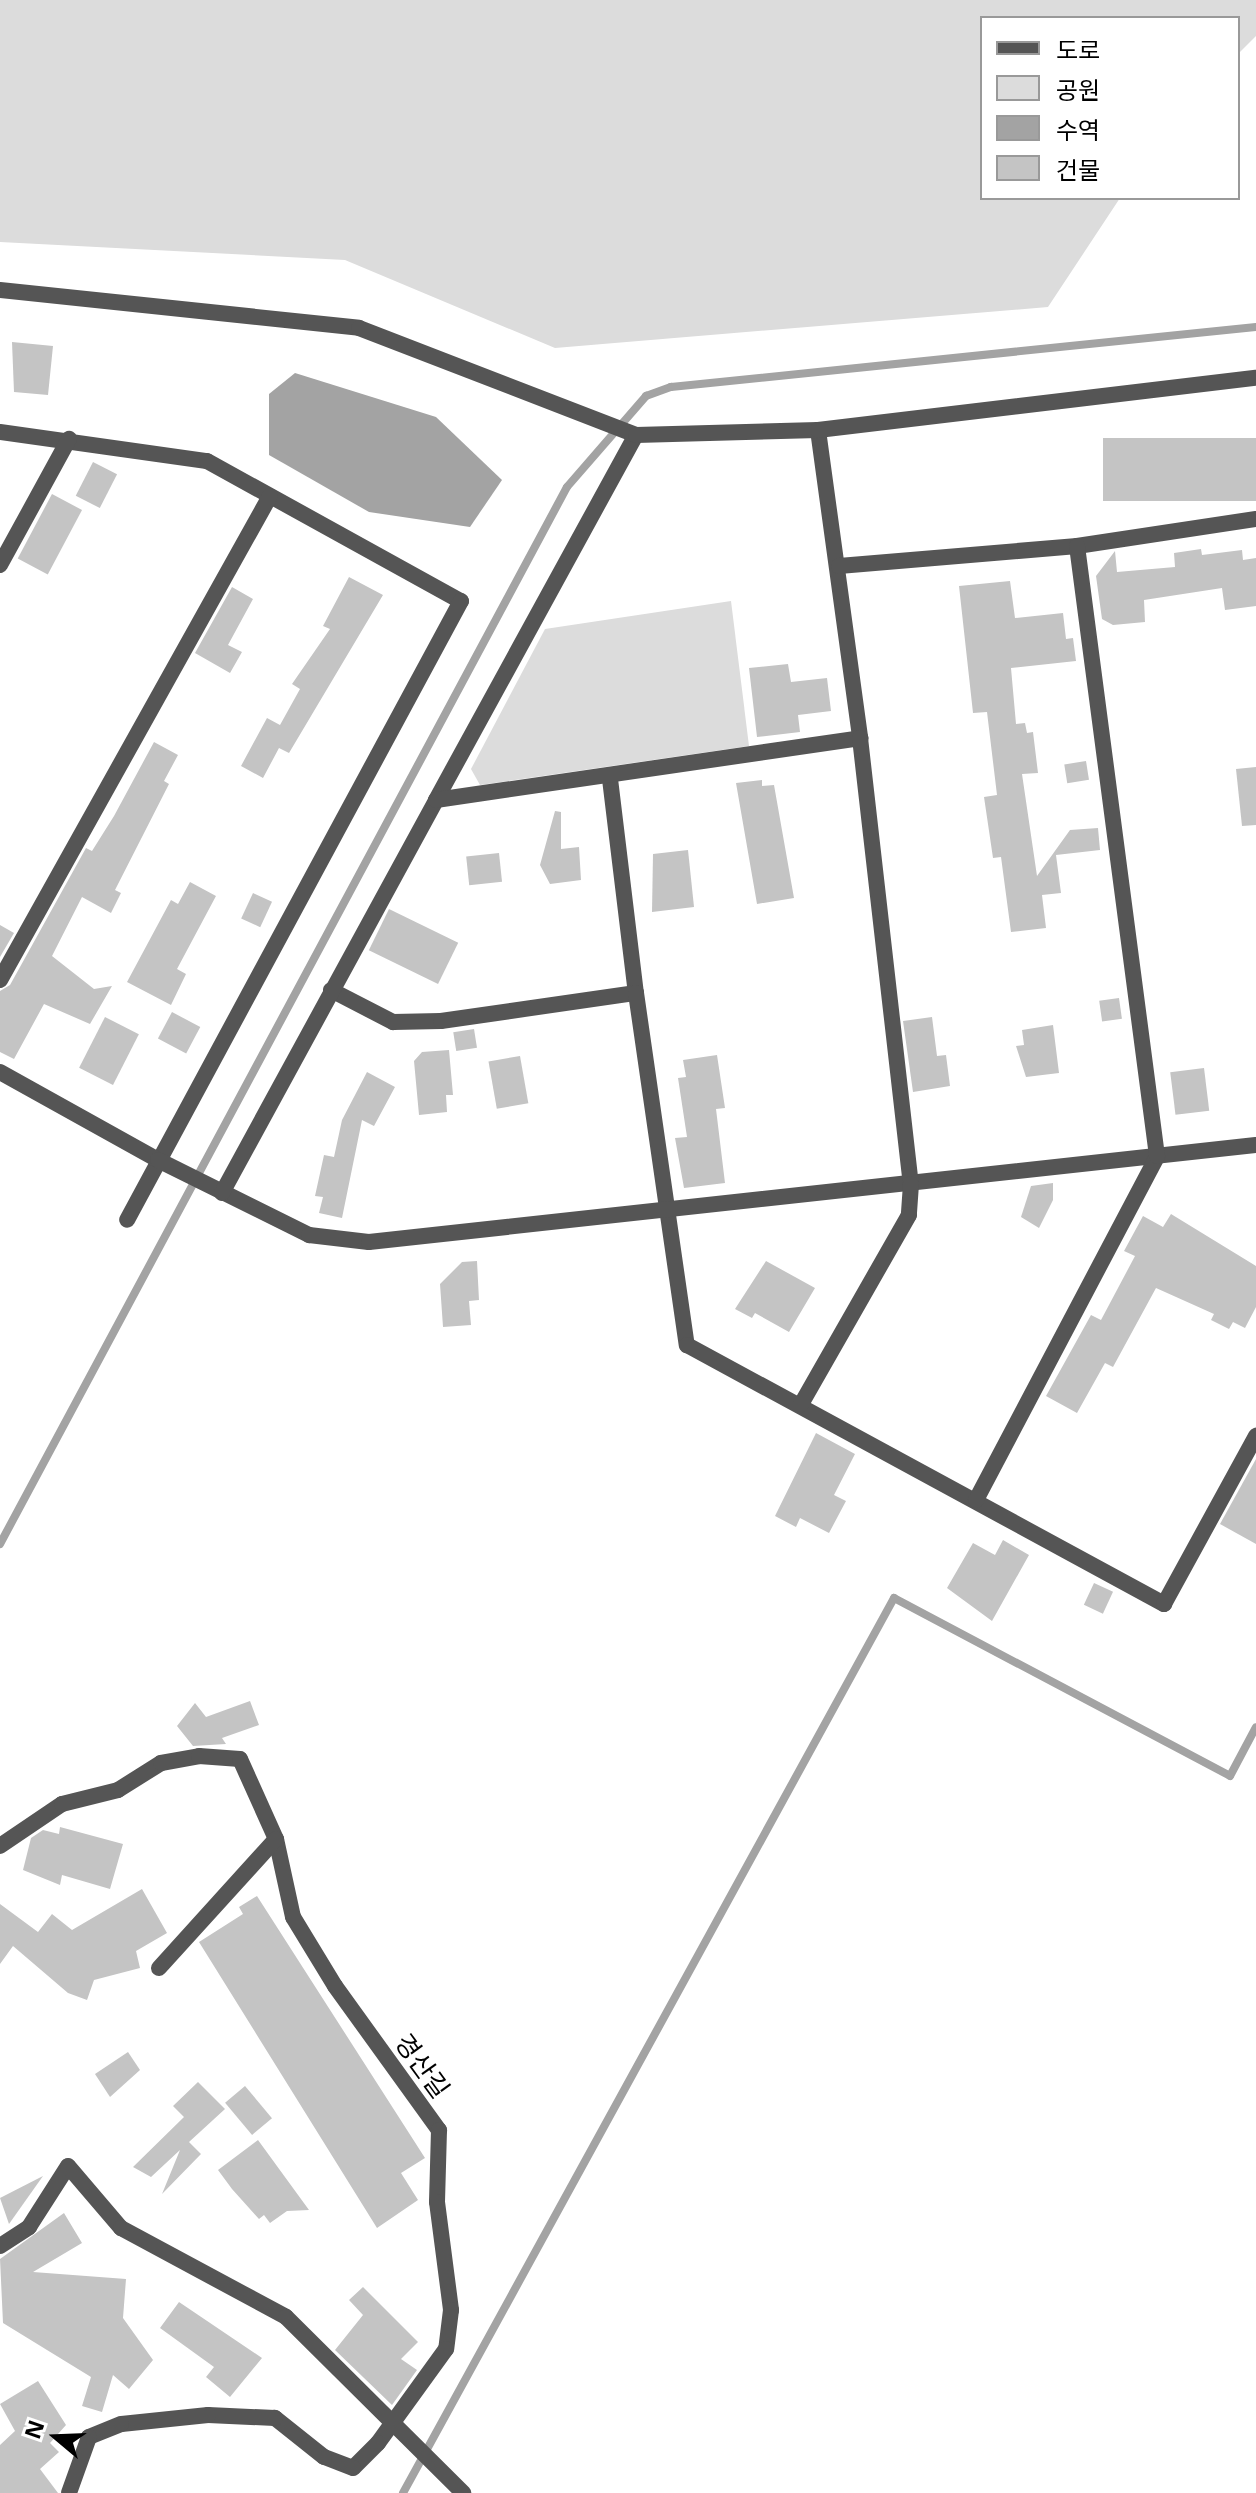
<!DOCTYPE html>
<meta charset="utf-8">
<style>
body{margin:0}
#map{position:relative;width:1256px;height:2493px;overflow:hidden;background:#fff;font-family:"Open Sans","Noto Sans KR",sans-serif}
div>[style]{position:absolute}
.green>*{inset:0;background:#dcdcdc}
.water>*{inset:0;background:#a3a3a3}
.stream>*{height:8px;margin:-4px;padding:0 4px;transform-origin:4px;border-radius:4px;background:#a3a3a3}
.building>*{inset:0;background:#c4c4c4;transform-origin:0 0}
.minor>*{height:16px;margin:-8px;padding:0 8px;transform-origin:8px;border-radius:8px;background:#555}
.tertiary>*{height:16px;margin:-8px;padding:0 8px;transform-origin:8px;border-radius:8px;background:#555}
span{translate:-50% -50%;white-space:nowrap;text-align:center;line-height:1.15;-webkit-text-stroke:7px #fff;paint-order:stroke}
.street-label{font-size:26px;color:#000}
.legend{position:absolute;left:980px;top:16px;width:260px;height:184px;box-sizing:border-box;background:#fff;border:2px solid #999;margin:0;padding:10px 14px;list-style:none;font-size:24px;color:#000}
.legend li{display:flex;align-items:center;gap:16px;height:40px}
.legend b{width:40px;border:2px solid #999}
.north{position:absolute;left:16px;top:2397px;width:80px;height:80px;-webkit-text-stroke:6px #fff;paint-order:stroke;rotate:289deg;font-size:22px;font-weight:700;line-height:32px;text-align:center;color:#000}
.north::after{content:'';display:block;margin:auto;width:28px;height:36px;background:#000;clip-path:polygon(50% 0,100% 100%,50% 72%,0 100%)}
</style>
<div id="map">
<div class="green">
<div style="clip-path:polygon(0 0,1256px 0,1256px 36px,1238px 54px,1238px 18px,982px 18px,982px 198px,1120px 198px,1048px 307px,555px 348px,345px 260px,0 242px)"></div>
<div style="clip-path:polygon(731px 601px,749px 746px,480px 785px,471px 769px,545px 629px)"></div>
</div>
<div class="water">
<div style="clip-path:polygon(295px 373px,436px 417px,502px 480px,470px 527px,369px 512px,269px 455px,269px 394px)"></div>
</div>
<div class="stream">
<div style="left:0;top:1544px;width:1199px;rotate:-61.79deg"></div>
<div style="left:567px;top:487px;width:121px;rotate:-49deg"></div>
<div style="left:646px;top:396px;width:27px;rotate:-20deg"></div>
<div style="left:671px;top:387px;width:588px;rotate:-5.86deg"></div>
<div style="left:403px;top:2493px;width:1021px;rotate:-61.25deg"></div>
<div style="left:894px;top:1598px;width:380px;rotate:27.9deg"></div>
<div style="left:1230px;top:1776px;width:55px;rotate:-62deg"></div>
</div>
<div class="building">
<div style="clip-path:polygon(12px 342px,53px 346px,48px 395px,14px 392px)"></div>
<div style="left:1256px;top:438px;width:63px;height:153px;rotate:90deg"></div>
<div style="left:93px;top:462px;width:27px;height:38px;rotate:27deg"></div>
<div style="left:52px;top:494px;width:34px;height:73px;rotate:28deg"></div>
<div style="clip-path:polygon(1201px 549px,1202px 555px,1242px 550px,1243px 560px,1256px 558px,1256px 606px,1225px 610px,1222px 588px,1144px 600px,1145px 622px,1113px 625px,1102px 619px,1096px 576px,1115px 551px,1117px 572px,1175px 567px,1174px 553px)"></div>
<div style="clip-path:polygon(349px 577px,383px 595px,289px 753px,279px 748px,263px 778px,241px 766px,267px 718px,280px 725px,300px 689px,292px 684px,330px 629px,323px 626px)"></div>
<div style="clip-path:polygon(1010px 581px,1015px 618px,1063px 613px,1066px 639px,1073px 638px,1076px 661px,1011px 668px,1016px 724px,1025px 723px,1027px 733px,1033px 732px,1038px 773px,1022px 774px,1037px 876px,1070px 830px,1098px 828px,1100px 850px,1056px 855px,1061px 893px,1042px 895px,1046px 928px,1011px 932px,1001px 857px,993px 858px,984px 797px,997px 795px,987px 712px,973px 713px,959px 586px)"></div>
<div style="clip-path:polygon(232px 587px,253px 599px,228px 645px,242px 652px,230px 673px,195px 653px)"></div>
<div style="clip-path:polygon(788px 664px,791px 682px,827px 678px,831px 711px,798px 715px,800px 732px,757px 737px,749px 668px)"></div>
<div style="clip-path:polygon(154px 742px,178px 755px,164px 781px,169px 784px,115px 890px,121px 893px,111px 913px,82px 897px,52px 956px,94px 989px,112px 986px,90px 1024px,44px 1004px,14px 1059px,0 1052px,0 991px,10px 985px,86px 848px,92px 851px,114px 816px)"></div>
<div style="left:1086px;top:761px;width:19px;height:22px;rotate:81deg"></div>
<div style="clip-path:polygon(1256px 767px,1256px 825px,1242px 826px,1236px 769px)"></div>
<div style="clip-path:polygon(762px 780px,762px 786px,774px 785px,794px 898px,757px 904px,736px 783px)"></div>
<div style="clip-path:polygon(555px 811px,561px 812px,561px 849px,579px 847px,581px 880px,550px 884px,540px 865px)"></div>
<div style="clip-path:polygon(688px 850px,694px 907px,652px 912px,653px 854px)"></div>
<div style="left:499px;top:853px;width:29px;height:33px;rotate:84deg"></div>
<div style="clip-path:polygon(190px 882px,216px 896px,177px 969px,186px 974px,171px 1005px,127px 982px,171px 900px,178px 904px)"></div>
<div style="left:253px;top:893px;width:21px;height:28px;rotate:25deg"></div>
<div style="left:389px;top:909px;width:77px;height:46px;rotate:26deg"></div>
<div style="clip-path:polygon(0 925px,14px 933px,0 957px)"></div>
<div style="left:1119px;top:998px;width:21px;height:20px;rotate:82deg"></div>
<div style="left:172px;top:1012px;width:32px;height:30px;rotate:28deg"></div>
<div style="left:105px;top:1017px;width:38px;height:57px;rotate:27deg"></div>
<div style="clip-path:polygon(932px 1017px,937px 1056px,946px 1055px,950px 1086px,913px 1092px,903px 1021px)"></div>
<div style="clip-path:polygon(1053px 1025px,1059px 1073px,1026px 1077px,1016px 1046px,1024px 1045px,1022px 1030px)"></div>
<div style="left:474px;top:1029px;width:19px;height:21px;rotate:81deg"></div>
<div style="clip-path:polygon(449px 1050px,453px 1095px,446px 1095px,447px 1112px,419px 1115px,414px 1061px,422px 1052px)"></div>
<div style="clip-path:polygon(717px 1055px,725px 1108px,716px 1109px,725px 1183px,684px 1188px,675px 1138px,687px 1137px,678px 1078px,686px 1077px,683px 1060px)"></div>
<div style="left:520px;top:1056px;width:48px;height:32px;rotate:80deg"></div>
<div style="left:1204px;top:1068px;width:43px;height:34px;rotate:83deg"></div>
<div style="clip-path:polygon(367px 1072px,395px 1087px,374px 1126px,362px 1120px,342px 1218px,319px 1213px,323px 1197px,315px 1196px,324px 1155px,334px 1157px,342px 1120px)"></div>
<div style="clip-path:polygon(1053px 1183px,1053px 1200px,1039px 1228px,1021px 1217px,1031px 1186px)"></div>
<div style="clip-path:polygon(1171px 1214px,1256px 1266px,1256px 1307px,1245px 1328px,1233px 1322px,1229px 1329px,1211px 1320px,1214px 1314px,1156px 1288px,1113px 1367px,1105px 1363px,1077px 1413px,1046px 1396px,1091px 1315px,1101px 1320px,1135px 1256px,1124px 1251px,1143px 1216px,1163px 1227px)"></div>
<div style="clip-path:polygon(477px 1261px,479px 1300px,469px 1301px,471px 1325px,443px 1327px,440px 1284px,462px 1262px)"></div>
<div style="clip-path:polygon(766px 1261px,815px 1288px,789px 1332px,755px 1313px,752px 1318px,735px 1309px)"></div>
<div style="clip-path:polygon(816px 1433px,855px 1454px,834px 1495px,846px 1501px,829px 1533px,800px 1518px,796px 1527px,775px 1516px)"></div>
<div style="clip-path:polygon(1256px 1459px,1256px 1544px,1220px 1524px)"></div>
<div style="clip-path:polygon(1003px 1540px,1029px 1555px,992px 1621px,947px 1588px,973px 1543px,995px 1555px)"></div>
<div style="left:1094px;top:1583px;width:21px;height:24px;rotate:25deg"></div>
<div style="clip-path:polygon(250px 1701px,259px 1725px,222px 1738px,226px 1744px,193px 1746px,177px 1726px,195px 1703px,206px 1717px)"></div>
<div style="clip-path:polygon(60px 1827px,123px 1844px,110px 1889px,62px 1875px,60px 1885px,23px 1870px,31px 1838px,43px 1830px,59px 1834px)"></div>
<div style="clip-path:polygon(142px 1889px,167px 1933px,136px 1951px,140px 1968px,94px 1980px,87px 2000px,68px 1993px,13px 1946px,0 1964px,0 1904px,38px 1932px,52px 1914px,72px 1930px)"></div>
<div style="clip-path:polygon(257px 1896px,425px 2158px,401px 2173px,418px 2200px,377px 2228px,199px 1942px,243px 1914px,239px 1907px)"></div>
<div style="clip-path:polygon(128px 2052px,140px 2070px,110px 2097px,95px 2074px)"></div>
<div style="clip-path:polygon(198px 2082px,225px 2109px,189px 2142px,201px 2154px,162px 2194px,180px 2150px,151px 2177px,133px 2167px,184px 2117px,173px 2106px)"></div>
<div style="left:245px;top:2086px;width:42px;height:26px;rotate:50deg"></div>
<div style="clip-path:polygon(258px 2140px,309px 2210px,287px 2211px,270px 2223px,264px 2215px,259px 2219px,232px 2189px,218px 2170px)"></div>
<div style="clip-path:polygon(43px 2176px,9px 2224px,0 2198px)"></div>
<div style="clip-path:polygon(64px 2213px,82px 2243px,33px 2272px,126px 2279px,123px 2318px,153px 2360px,129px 2389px,113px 2375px,102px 2412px,82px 2406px,91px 2377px,3px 2323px,0 2259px)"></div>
<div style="clip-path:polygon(363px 2287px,418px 2342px,401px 2359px,417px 2370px,392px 2405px,335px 2350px,363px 2315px,349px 2300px)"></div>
<div style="clip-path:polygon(179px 2302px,262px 2358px,230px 2397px,206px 2377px,214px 2367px,160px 2328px)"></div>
<div style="clip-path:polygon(38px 2381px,66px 2425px,50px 2443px,59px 2452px,40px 2469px,58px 2493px,0 2493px,0 2445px,15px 2431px,0 2404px)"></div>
</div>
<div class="minor">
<div style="left:818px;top:430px;width:311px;rotate:82.2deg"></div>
<div style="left:0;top:432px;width:209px;rotate:8deg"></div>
<div style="left:207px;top:461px;width:290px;rotate:28.9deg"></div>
<div style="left:461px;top:601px;width:703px;rotate:118.35deg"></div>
<div style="left:0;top:565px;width:144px;rotate:-61.3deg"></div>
<div style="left:839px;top:566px;width:239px;rotate:-4.8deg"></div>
<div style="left:1077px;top:546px;width:181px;rotate:-8.6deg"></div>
<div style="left:610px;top:779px;width:216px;rotate:83.1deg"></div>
<div style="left:436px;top:800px;width:416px;rotate:-61.3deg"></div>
<div style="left:0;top:980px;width:554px;rotate:-60.84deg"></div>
<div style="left:331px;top:990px;width:70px;rotate:27.3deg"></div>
<div style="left:393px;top:1022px;width:48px;rotate:-1.2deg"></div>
<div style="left:441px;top:1021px;width:197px;rotate:-8.2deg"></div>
<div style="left:636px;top:993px;width:356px;rotate:81.8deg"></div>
<div style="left:687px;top:1345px;width:543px;rotate:28.5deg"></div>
<div style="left:1164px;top:1604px;width:192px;rotate:-61.3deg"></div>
<div style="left:0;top:1072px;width:181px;rotate:29.1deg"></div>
<div style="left:158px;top:1160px;width:169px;rotate:26.4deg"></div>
<div style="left:309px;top:1235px;width:60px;rotate:6.7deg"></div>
<div style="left:369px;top:1242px;width:892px;rotate:-6.24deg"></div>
<div style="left:222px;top:1193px;width:447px;rotate:-61.4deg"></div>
<div style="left:436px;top:800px;width:429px;rotate:-8.3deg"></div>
<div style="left:860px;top:738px;width:449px;rotate:83.5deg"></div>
<div style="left:911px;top:1184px;width:31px;rotate:94deg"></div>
<div style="left:909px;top:1215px;width:218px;rotate:119.7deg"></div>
<div style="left:976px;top:1500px;width:389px;rotate:-62.2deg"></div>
<div style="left:1157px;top:1156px;width:615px;rotate:-97.47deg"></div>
<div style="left:0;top:1846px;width:75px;rotate:-34.1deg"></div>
<div style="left:62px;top:1804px;width:58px;rotate:-14deg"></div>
<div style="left:118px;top:1790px;width:51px;rotate:-32.1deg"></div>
<div style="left:161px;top:1763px;width:39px;rotate:-10deg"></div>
<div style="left:199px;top:1756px;width:41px;rotate:4.2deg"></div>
<div style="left:240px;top:1759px;width:88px;rotate:65.8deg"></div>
<div style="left:276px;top:1839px;width:80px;rotate:77.7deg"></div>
<div style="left:293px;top:1917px;width:81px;rotate:58.7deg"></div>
<div style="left:335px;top:1986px;width:178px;rotate:54.2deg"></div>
<div style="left:439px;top:2130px;width:72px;rotate:91.6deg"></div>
<div style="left:437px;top:2202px;width:109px;rotate:82.6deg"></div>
<div style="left:451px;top:2310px;width:39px;rotate:97deg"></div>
<div style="left:446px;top:2349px;width:116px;rotate:125.9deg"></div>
<div style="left:378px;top:2443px;width:35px;rotate:135deg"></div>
<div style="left:353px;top:2468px;width:31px;rotate:-159deg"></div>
<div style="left:324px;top:2457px;width:63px;rotate:-141.5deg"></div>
<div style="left:275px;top:2418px;width:67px;rotate:-177.4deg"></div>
<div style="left:208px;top:2415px;width:87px;rotate:174.1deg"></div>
<div style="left:121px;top:2424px;width:35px;rotate:158deg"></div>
<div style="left:89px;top:2437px;width:59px;rotate:109.7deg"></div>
<div style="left:159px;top:1968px;width:174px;rotate:-47.8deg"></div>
<div style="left:0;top:2246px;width:35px;rotate:-33deg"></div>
<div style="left:29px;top:2227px;width:72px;rotate:-57.4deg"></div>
<div style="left:68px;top:2166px;width:82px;rotate:49.5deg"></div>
<div style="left:121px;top:2228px;width:187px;rotate:28.3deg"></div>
<div style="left:286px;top:2317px;width:250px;rotate:44.8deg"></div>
</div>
<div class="tertiary">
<div style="left:0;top:290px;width:361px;rotate:6deg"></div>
<div style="left:359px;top:328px;width:297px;rotate:21.1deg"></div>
<div style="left:636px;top:435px;width:182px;rotate:-1.6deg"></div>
<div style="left:818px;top:430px;width:441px;rotate:-6.8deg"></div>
</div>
<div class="street-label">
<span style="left:422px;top:2066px;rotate:54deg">경산길</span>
</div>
<ul class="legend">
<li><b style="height:10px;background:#555"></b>도로</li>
<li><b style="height:22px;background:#dcdcdc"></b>공원</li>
<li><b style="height:22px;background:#a3a3a3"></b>수역</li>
<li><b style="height:22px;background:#c4c4c4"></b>건물</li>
</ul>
<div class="north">N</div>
</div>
